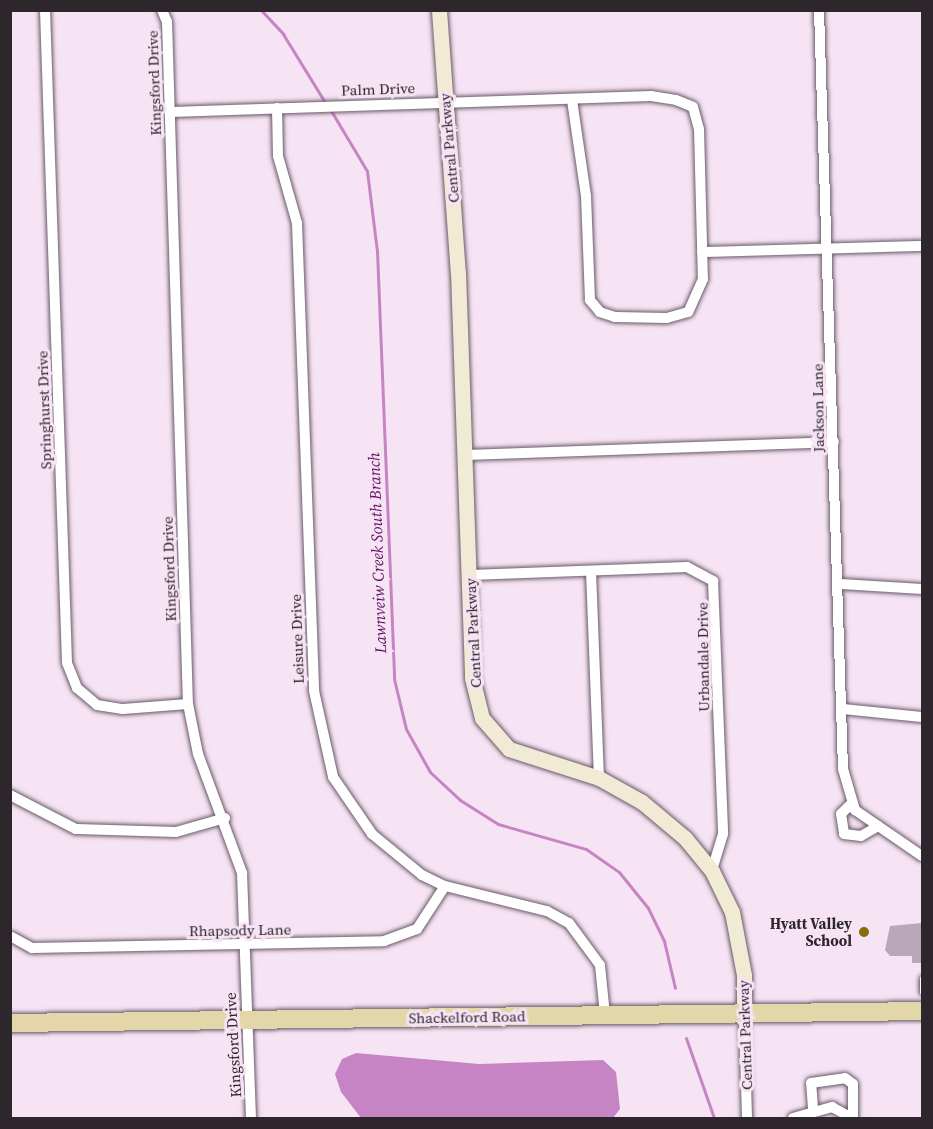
<!DOCTYPE html>
<style>
body{margin:0}
#map{position:relative;width:933px;height:1129px;overflow:hidden;background:#f6e4f4;font-family:"Source Serif 4",serif}
div>[style]{position:absolute}
.water>*{inset:0;background:#c784c4}
.stream>*{height:3px;margin:-1.5px;padding:0 1.5px;transform-origin:1.5px;border-radius:1.5px;background:#c784c4}
.building>*{inset:0;background:#b9a8b8}
.roads{filter:drop-shadow(0 0 2px #695a68) drop-shadow(0 0 2px #695a68)}
.lane>*{height:5px;margin:-2.5px;padding:0 2.5px;transform-origin:2.5px;border-radius:2.5px;background:#fff}
.street>*{height:10px;margin:-5px;padding:0 5px;transform-origin:5px;border-radius:5px;background:#fff}
.secondary>*{height:15px;margin:-7.5px;padding:0 7.5px;transform-origin:7.5px;border-radius:7.5px;background:#f1ead4}
.primary>*{height:18px;margin:-9px;padding:0 9px;transform-origin:9px;border-radius:9px;background:#e3d6a9}
.dots>*{width:16px;height:16px;translate:-50% -50%;box-sizing:border-box;border:3px solid #f6e4f4;border-radius:50%}
span{translate:-50% -50%;white-space:nowrap;text-align:center;line-height:1.15;-webkit-text-stroke:6px #f6e4f4;paint-order:stroke}
.street-label{font-size:15px;color:#2d262c}
.poi-label{font-size:15px;color:#2d262c;font-weight:700}
.right{translate:-100% -50%;text-align:right}
.water-label{font-size:16px;color:#621062;font-style:italic}
.frame{position:absolute;inset:0;border:12px solid #2d262c;pointer-events:none}
</style>
<div id="map">
<div class="water">
<div style="clip-path:polygon(356px 1053px,479px 1064px,603px 1060px,616px 1072px,620px 1109px,613px 1118px,361px 1118px,341px 1092px,335px 1074px,342px 1059px)"></div>
</div>
<div class="stream">
<div style="left:261px;top:10px;width:33px;rotate:47deg"></div>
<div style="left:283px;top:34px;width:82px;rotate:58.4deg"></div>
<div style="left:330px;top:109px;width:72px;rotate:59.2deg"></div>
<div style="left:367px;top:171px;width:81px;rotate:82.9deg"></div>
<div style="left:377px;top:251px;width:428px;rotate:87.7deg"></div>
<div style="left:394px;top:679px;width:51px;rotate:76.5deg"></div>
<div style="left:406px;top:729px;width:49px;rotate:60.8deg"></div>
<div style="left:430px;top:772px;width:41px;rotate:43deg"></div>
<div style="left:460px;top:800px;width:45px;rotate:32.3deg"></div>
<div style="left:498px;top:824px;width:91px;rotate:15.9deg"></div>
<div style="left:586px;top:849px;width:40px;rotate:34.9deg"></div>
<div style="left:619px;top:872px;width:46px;rotate:51.1deg"></div>
<div style="left:648px;top:908px;width:37px;rotate:64deg"></div>
<div style="left:664px;top:941px;width:48px;rotate:76.8deg"></div>
<div style="left:686px;top:1038px;width:85px;rotate:70.7deg"></div>
</div>
<div class="building">
<div style="clip-path:polygon(922px 923px,922px 963px,912px 963px,912px 956px,890px 956px,885px 950px,890px 926px)"></div>
</div>
<div class="roads">
<div class="lane">
<div style="left:922px;top:978px;width:14px;rotate:90deg"></div>
</div>
<div class="street">
<div style="left:45px;top:10px;width:653px;rotate:88.07deg"></div>
<div style="left:67px;top:663px;width:27px;rotate:68deg"></div>
<div style="left:77px;top:688px;width:26px;rotate:40deg"></div>
<div style="left:97px;top:705px;width:26px;rotate:9deg"></div>
<div style="left:123px;top:709px;width:65px;rotate:-4.4deg"></div>
<div style="left:162px;top:10px;width:13px;rotate:67deg"></div>
<div style="left:167px;top:22px;width:682px;rotate:88.24deg"></div>
<div style="left:188px;top:704px;width:51px;rotate:78.7deg"></div>
<div style="left:198px;top:754px;width:127px;rotate:69.7deg"></div>
<div style="left:242px;top:873px;width:245px;rotate:87.9deg"></div>
<div style="left:819px;top:10px;width:759px;rotate:88.19deg"></div>
<div style="left:843px;top:769px;width:43px;rotate:73.7deg"></div>
<div style="left:855px;top:810px;width:81px;rotate:34.5deg"></div>
<div style="left:277px;top:108px;width:48px;rotate:88.8deg"></div>
<div style="left:278px;top:156px;width:70px;rotate:74.2deg"></div>
<div style="left:297px;top:223px;width:468px;rotate:87.9deg"></div>
<div style="left:314px;top:691px;width:88px;rotate:77.5deg"></div>
<div style="left:333px;top:777px;width:69px;rotate:55.6deg"></div>
<div style="left:372px;top:834px;width:65px;rotate:39.4deg"></div>
<div style="left:422px;top:875px;width:25px;rotate:26deg"></div>
<div style="left:445px;top:886px;width:105px;rotate:13.8deg"></div>
<div style="left:547px;top:911px;width:25px;rotate:29deg"></div>
<div style="left:569px;top:923px;width:52px;rotate:53.6deg"></div>
<div style="left:600px;top:965px;width:50px;rotate:84.3deg"></div>
<div style="left:171px;top:112px;width:480px;rotate:-1.9deg"></div>
<div style="left:651px;top:96px;width:25px;rotate:9deg"></div>
<div style="left:676px;top:100px;width:18px;rotate:22deg"></div>
<div style="left:693px;top:107px;width:23px;rotate:75deg"></div>
<div style="left:699px;top:129px;width:150px;rotate:88.5deg"></div>
<div style="left:703px;top:279px;width:36px;rotate:114deg"></div>
<div style="left:688px;top:312px;width:22px;rotate:164deg"></div>
<div style="left:667px;top:318px;width:52px;rotate:-178.9deg"></div>
<div style="left:615px;top:317px;width:16px;rotate:-162deg"></div>
<div style="left:600px;top:312px;width:16px;rotate:-130deg"></div>
<div style="left:590px;top:300px;width:104px;rotate:-92.2deg"></div>
<div style="left:586px;top:196px;width:97px;rotate:-98.3deg"></div>
<div style="left:702px;top:252px;width:220px;rotate:-1.6deg"></div>
<div style="left:464px;top:455px;width:370px;rotate:-2deg"></div>
<div style="left:591px;top:571px;width:207px;rotate:87.8deg"></div>
<div style="left:470px;top:575px;width:217px;rotate:-2.1deg"></div>
<div style="left:687px;top:567px;width:30px;rotate:28deg"></div>
<div style="left:713px;top:581px;width:253px;rotate:87.7deg"></div>
<div style="left:723px;top:834px;width:39px;rotate:107deg"></div>
<div style="left:841px;top:584px;width:81px;rotate:3.5deg"></div>
<div style="left:843px;top:709px;width:79px;rotate:5.8deg"></div>
<div style="left:10px;top:795px;width:74px;rotate:27.3deg"></div>
<div style="left:76px;top:829px;width:100px;rotate:1.7deg"></div>
<div style="left:176px;top:832px;width:51px;rotate:-15.9deg"></div>
<div style="left:851px;top:804px;width:14px;rotate:135deg"></div>
<div style="left:841px;top:814px;width:20px;rotate:81deg"></div>
<div style="left:844px;top:834px;width:17px;rotate:7deg"></div>
<div style="left:861px;top:836px;width:20px;rotate:-30deg"></div>
<div style="left:12px;top:937px;width:23px;rotate:29deg"></div>
<div style="left:32px;top:948px;width:352px;rotate:-1.1deg"></div>
<div style="left:384px;top:941px;width:35px;rotate:-20deg"></div>
<div style="left:417px;top:929px;width:51px;rotate:-56.9deg"></div>
<div style="left:744px;top:1016px;width:102px;rotate:88.3deg"></div>
<div style="left:813px;top:1109px;width:26px;rotate:-94deg"></div>
<div style="left:811px;top:1083px;width:34px;rotate:-8deg"></div>
<div style="left:845px;top:1078px;width:10px;rotate:37deg"></div>
<div style="left:853px;top:1084px;width:34px;rotate:90deg"></div>
<div style="left:793px;top:1118px;width:41px;rotate:-15.8deg"></div>
<div style="left:832px;top:1107px;width:23px;rotate:29deg"></div>
</div>
<div class="secondary">
<div style="left:439px;top:10px;width:263px;rotate:85.9deg"></div>
<div style="left:458px;top:272px;width:406px;rotate:88deg"></div>
<div style="left:472px;top:678px;width:41px;rotate:76deg"></div>
<div style="left:482px;top:718px;width:41px;rotate:48.9deg"></div>
<div style="left:509px;top:749px;width:95px;rotate:17.9deg"></div>
<div style="left:599px;top:778px;width:49px;rotate:29.2deg"></div>
<div style="left:642px;top:802px;width:56px;rotate:39.9deg"></div>
<div style="left:685px;top:838px;width:43px;rotate:50.7deg"></div>
<div style="left:712px;top:871px;width:46px;rotate:64deg"></div>
<div style="left:732px;top:912px;width:64px;rotate:79.2deg"></div>
<div style="left:744px;top:975px;width:41px;rotate:90deg"></div>
</div>
<div class="primary">
<div style="left:10px;top:1023px;width:912px;rotate:-0.75deg"></div>
</div>
</div>
<div class="dots">
<div style="left:864px;top:932px;background:#846d0a"></div>
</div>
<div class="street-label">
<span style="left:154px;top:83px;rotate:-92deg">Kingsford Drive</span>
<span style="left:378px;top:89px;rotate:-2deg">Palm Drive</span>
<span style="left:449px;top:148px;rotate:-95deg">Central Parkway</span>
<span style="left:818px;top:408px;rotate:-91deg">Jackson Lane</span>
<span style="left:44px;top:410px;rotate:-92deg">Springhurst Drive</span>
<span style="left:169px;top:569px;rotate:-92deg">Kingsford Drive</span>
<span style="left:473px;top:633px;rotate:-93deg">Central Parkway</span>
<span style="left:297px;top:639px;rotate:-92deg">Leisure Drive</span>
<span style="left:703px;top:657px;rotate:-91deg">Urbandale Drive</span>
<span style="left:240px;top:930px;rotate:-1deg">Rhapsody Lane</span>
<span style="left:467px;top:1017px;rotate:-1deg">Shackelford Road</span>
<span style="left:745px;top:1035px;rotate:-92deg">Central Parkway</span>
<span style="left:233px;top:1045px;rotate:-93deg">Kingsford Drive</span>
</div>
<div class="poi-label">
<span class="right" style="left:852px;top:932px">Hyatt Valley<br>School</span>
</div>
<div class="water-label">
<span style="left:377px;top:553px;rotate:-92deg">Lawnveiw Creek South Branch</span>
</div>
<div class="frame"></div>
</div>
